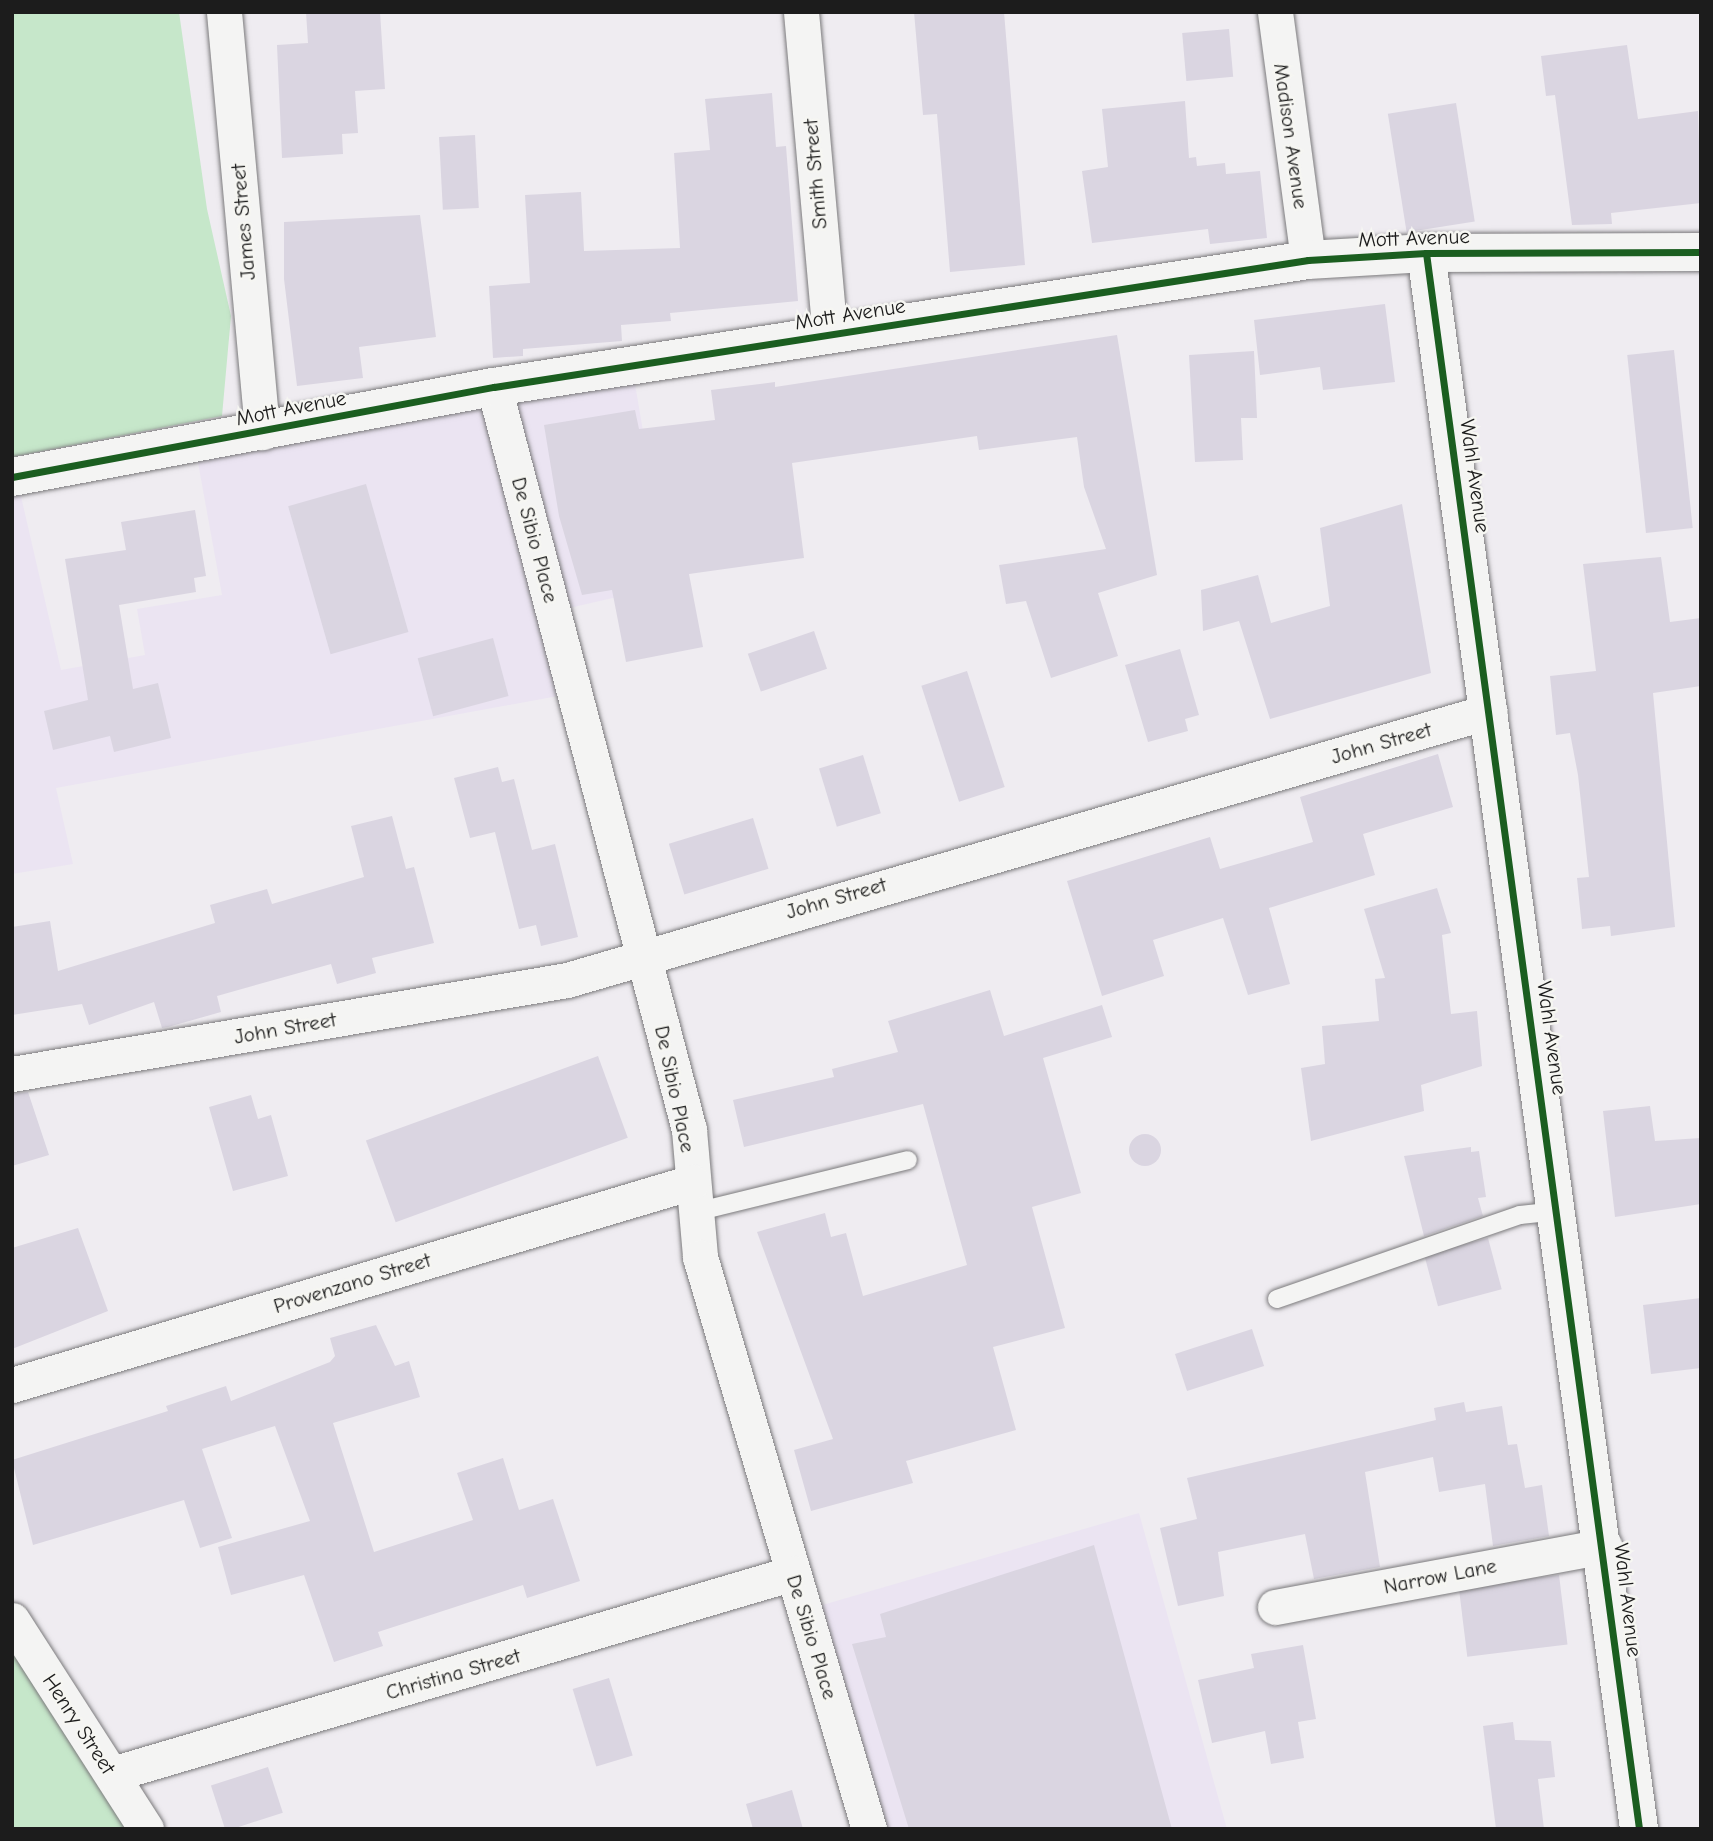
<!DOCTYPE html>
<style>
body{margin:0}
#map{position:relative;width:1713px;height:1841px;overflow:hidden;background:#efecf1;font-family:"Comic Neue",sans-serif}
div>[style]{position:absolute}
.built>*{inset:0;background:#ebe4f2}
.green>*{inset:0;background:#c6e7ca}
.building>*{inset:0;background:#dad5e1;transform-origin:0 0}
.round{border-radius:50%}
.roads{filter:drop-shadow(0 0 2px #7b7a7c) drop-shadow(0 0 2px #7b7a7c)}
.service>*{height:18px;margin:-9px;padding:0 9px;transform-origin:9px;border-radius:9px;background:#f4f4f3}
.minor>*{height:35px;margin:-17.5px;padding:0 17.5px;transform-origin:17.5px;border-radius:17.5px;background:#f4f4f3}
.tertiary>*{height:38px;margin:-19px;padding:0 19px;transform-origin:19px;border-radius:19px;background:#f4f4f3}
.cycleway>*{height:7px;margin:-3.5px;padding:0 3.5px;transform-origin:3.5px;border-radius:3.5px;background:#1b5e20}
span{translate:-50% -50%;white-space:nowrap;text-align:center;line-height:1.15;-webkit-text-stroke:5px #f6f6f2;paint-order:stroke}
.street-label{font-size:21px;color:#1c1c1c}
.frame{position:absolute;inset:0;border:14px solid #1c1c1c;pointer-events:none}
</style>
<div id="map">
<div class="built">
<div style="clip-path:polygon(633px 372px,669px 585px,539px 615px,558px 696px,56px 788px,73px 864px,12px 874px,12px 479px,17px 479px,61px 670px,145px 655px,137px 609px,222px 595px,195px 446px)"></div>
<div style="clip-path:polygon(1139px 1513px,1227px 1829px,888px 1829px,819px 1606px)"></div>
</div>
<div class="green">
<div style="clip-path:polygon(12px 12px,179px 12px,207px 209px,231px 316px,222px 416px,12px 457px)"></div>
<div style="clip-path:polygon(12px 1644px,129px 1829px,12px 1829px)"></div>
</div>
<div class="building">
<div style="clip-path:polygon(306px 12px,380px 12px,385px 89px,355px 91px,358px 133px,342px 134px,343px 154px,282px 158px,277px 45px,308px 43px)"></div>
<div style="clip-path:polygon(914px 12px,1004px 12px,1025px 265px,950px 272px,937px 114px,923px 115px)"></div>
<div style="left:1229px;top:29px;width:48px;height:47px;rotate:85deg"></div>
<div style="clip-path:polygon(1627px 45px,1638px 119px,1698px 111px,1701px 203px,1611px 213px,1612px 224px,1572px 225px,1555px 95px,1546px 96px,1541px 56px)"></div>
<div style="clip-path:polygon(772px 93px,776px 147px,786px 146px,798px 301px,670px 313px,671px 321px,621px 325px,622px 341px,523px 349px,523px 356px,493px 358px,489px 286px,530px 283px,525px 195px,581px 192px,584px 251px,680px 248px,674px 153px,710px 150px,705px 99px)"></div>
<div style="clip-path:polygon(1185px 101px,1189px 158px,1196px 157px,1197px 166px,1225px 163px,1226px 174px,1260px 171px,1267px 238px,1210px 244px,1208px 229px,1092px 243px,1082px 171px,1108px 167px,1102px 109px)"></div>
<div style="left:1456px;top:103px;width:120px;height:69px;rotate:81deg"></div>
<div style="left:475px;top:135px;width:73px;height:36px;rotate:87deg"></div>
<div style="clip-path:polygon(420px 215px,436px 337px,359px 347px,363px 378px,297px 386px,284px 279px,284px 222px)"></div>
<div style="clip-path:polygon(1385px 304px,1395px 382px,1323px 390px,1320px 367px,1260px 375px,1254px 320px)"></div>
<div style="clip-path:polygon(1117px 335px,1157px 575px,1098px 593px,1118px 656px,1051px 678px,1026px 601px,1006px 604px,999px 565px,1106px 549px,1084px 487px,1077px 437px,979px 450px,977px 436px,792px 463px,804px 558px,689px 574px,703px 647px,626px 662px,612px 590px,582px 595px,559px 516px,544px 425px,635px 410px,639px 429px,715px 420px,711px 390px,775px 382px,775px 387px)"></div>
<div style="left:1674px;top:350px;width:179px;height:47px;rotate:84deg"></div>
<div style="clip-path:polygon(1254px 351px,1257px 418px,1241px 418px,1243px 460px,1195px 462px,1189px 355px)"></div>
<div style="left:366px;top:484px;width:154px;height:81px;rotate:74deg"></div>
<div style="clip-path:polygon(1402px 504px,1431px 673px,1270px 719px,1239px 621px,1203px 631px,1201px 590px,1258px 575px,1271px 623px,1330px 606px,1320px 528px)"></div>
<div style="clip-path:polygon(195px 510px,206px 576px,194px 578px,196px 592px,119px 605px,133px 689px,158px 683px,171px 738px,114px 752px,110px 736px,53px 750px,44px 711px,88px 700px,65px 559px,126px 550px,121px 522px)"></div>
<div style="clip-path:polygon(1661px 557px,1670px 622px,1701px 618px,1701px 686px,1653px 693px,1675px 927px,1611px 936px,1610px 926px,1582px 929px,1577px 878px,1589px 877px,1578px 775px,1570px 733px,1556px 735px,1550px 676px,1596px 671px,1583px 564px)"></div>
<div style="left:814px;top:631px;width:40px;height:70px;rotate:71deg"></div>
<div style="left:493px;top:638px;width:60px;height:78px;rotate:75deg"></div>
<div style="clip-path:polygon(1180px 649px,1199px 715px,1185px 719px,1188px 731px,1148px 742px,1125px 665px)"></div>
<div style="left:967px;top:671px;width:122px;height:48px;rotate:72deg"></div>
<div style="clip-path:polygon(1438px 754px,1453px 807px,1363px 834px,1375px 875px,1269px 908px,1290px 984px,1248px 995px,1223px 918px,1153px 940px,1164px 976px,1102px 996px,1067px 881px,1210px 837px,1220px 869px,1313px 842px,1300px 797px)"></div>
<div style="left:863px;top:755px;width:61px;height:46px;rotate:73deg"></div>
<div style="clip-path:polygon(498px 767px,502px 782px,514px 779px,532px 850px,555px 844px,578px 937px,541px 946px,536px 925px,519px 929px,495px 832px,470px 838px,454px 778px)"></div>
<div style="clip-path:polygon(392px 816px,406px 869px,414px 867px,434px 943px,372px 958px,376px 973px,337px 984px,331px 964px,217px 996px,221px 1012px,168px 1027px,162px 1028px,154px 1002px,89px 1025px,82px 1004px,12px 1015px,12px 927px,50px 921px,58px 971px,215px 923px,210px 905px,267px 889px,272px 904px,364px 877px,351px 826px)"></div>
<div style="left:753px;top:818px;width:53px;height:88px;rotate:73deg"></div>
<div style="clip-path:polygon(1437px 888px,1451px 933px,1442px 935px,1451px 1014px,1477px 1011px,1482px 1066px,1421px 1085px,1424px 1111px,1311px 1141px,1301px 1068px,1325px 1064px,1322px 1026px,1379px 1021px,1375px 979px,1385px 978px,1364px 909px)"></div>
<div style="clip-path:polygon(990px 990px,1004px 1036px,1102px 1005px,1112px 1037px,1043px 1058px,1081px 1193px,1032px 1207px,1065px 1328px,993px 1347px,1016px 1430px,906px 1461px,913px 1483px,811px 1511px,794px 1450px,833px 1439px,757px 1232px,825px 1213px,831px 1237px,846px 1233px,863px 1296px,967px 1265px,923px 1104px,744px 1147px,733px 1100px,834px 1077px,832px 1069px,898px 1052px,888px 1021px)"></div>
<div style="left:598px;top:1056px;width:87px;height:247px;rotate:70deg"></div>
<div style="clip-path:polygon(28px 1092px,49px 1155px,12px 1166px,12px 1094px)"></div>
<div style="clip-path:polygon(251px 1095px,258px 1119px,271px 1115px,288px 1176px,233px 1191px,209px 1107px)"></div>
<div style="clip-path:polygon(1650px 1106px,1655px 1141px,1701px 1138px,1701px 1204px,1615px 1217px,1603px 1111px)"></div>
<div class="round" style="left:1129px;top:1134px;width:32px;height:32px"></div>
<div style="clip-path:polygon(1471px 1147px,1471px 1152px,1479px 1151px,1486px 1197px,1478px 1198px,1483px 1216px,1424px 1236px,1404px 1156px)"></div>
<div style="clip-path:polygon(78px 1228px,108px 1311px,12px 1349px,12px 1248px)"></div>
<div style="left:1488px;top:1238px;width:53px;height:66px;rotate:75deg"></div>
<div style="clip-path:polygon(1701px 1298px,1701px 1368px,1651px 1374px,1643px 1305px)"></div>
<div style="clip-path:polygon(376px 1325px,395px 1366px,409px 1361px,420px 1397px,333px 1423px,374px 1552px,473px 1520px,457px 1473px,503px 1458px,519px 1510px,553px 1499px,580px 1581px,527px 1598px,523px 1585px,378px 1632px,383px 1646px,334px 1662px,304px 1575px,231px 1595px,218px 1547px,310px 1521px,275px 1426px,202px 1449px,232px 1538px,200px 1548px,184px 1500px,33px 1545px,12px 1460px,168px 1411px,166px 1406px,226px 1386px,231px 1401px,330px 1362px,335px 1356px,330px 1338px)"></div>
<div style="left:1252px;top:1329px;width:39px;height:81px;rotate:72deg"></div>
<div style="clip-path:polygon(1464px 1402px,1466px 1412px,1502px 1406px,1508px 1445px,1517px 1444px,1525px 1488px,1542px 1485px,1549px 1536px,1493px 1546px,1485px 1484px,1439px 1492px,1433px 1457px,1365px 1472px,1380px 1567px,1314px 1579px,1305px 1534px,1218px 1552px,1224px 1596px,1178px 1606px,1160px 1528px,1197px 1519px,1187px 1478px,1436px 1420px,1434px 1408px)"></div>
<div style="clip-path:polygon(1094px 1545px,1172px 1829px,909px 1829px,852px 1644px,886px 1637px,880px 1614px)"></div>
<div style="left:1559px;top:1575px;width:70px;height:101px;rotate:83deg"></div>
<div style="clip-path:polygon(1303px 1645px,1316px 1719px,1298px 1722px,1304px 1758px,1271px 1764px,1265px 1731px,1212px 1743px,1198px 1680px,1254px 1668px,1251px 1654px)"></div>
<div style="left:609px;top:1678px;width:81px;height:38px;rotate:73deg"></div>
<div style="clip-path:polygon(1513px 1722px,1515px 1740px,1551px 1741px,1555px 1777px,1538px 1779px,1544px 1829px,1496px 1829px,1483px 1726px)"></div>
<div style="left:268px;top:1767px;width:48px;height:60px;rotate:72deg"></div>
<div style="clip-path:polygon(792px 1790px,803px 1829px,753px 1829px,746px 1804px)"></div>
</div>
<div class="roads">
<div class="service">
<div style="left:695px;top:1212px;width:219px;rotate:-13.7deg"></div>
<div style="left:1277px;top:1299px;width:257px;rotate:-19.1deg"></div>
<div style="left:1520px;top:1215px;width:38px;rotate:-6deg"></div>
</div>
<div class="minor">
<div style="left:224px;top:12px;width:422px;rotate:84.8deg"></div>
<div style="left:801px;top:12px;width:324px;rotate:84.9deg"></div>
<div style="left:1275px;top:12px;width:250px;rotate:82.4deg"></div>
<div style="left:494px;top:387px;width:768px;rotate:75.29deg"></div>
<div style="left:689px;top:1130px;width:127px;rotate:85deg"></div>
<div style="left:700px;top:1257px;width:596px;rotate:73.54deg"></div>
<div style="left:12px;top:1074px;width:563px;rotate:-9.61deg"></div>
<div style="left:567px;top:980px;width:961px;rotate:-16.25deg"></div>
<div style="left:12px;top:1385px;width:710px;rotate:-16.62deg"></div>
<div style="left:1275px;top:1607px;width:335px;rotate:-10.5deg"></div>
<div style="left:12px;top:1620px;width:248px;rotate:57.3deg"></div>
<div style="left:112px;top:1774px;width:710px;rotate:-16.44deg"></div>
</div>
<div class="tertiary">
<div style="left:1426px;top:253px;width:1590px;rotate:82.3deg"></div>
<div style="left:12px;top:477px;width:490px;rotate:-10.6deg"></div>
<div style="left:494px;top:387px;width:824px;rotate:-8.87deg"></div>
<div style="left:1308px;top:260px;width:118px;rotate:-3.4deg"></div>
<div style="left:1426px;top:253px;width:275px;rotate:-0.2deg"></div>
</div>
</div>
<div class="cycleway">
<div style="left:1426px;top:253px;width:1590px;rotate:82.3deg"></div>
<div style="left:12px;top:477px;width:490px;rotate:-10.6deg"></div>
<div style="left:494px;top:387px;width:824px;rotate:-8.87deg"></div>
<div style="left:1308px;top:260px;width:118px;rotate:-3.4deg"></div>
<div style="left:1426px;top:253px;width:275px;rotate:-0.2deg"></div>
</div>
<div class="street-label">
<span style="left:1291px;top:136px;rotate:82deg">Madison Avenue</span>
<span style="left:815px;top:174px;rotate:-95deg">Smith Street</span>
<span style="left:243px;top:222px;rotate:-95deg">James Street</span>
<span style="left:1414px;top:238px;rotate:-2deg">Mott Avenue</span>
<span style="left:850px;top:314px;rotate:-9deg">Mott Avenue</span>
<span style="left:291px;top:408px;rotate:-11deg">Mott Avenue</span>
<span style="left:1475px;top:476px;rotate:82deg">Wahl Avenue</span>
<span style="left:535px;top:540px;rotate:75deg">De Sibio Place</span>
<span style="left:1381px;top:743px;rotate:-16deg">John Street</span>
<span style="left:836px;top:898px;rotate:-16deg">John Street</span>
<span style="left:285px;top:1028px;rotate:-10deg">John Street</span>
<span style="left:1552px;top:1038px;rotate:82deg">Wahl Avenue</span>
<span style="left:675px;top:1089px;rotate:78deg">De Sibio Place</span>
<span style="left:352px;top:1283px;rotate:-17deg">Provenzano Street</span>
<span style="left:1440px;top:1576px;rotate:-11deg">Narrow Lane</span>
<span style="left:1628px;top:1600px;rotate:83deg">Wahl Avenue</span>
<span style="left:812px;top:1637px;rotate:73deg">De Sibio Place</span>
<span style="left:453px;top:1674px;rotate:-16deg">Christina Street</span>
<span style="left:79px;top:1724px;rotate:57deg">Henry Street</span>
</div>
<div class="frame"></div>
</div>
